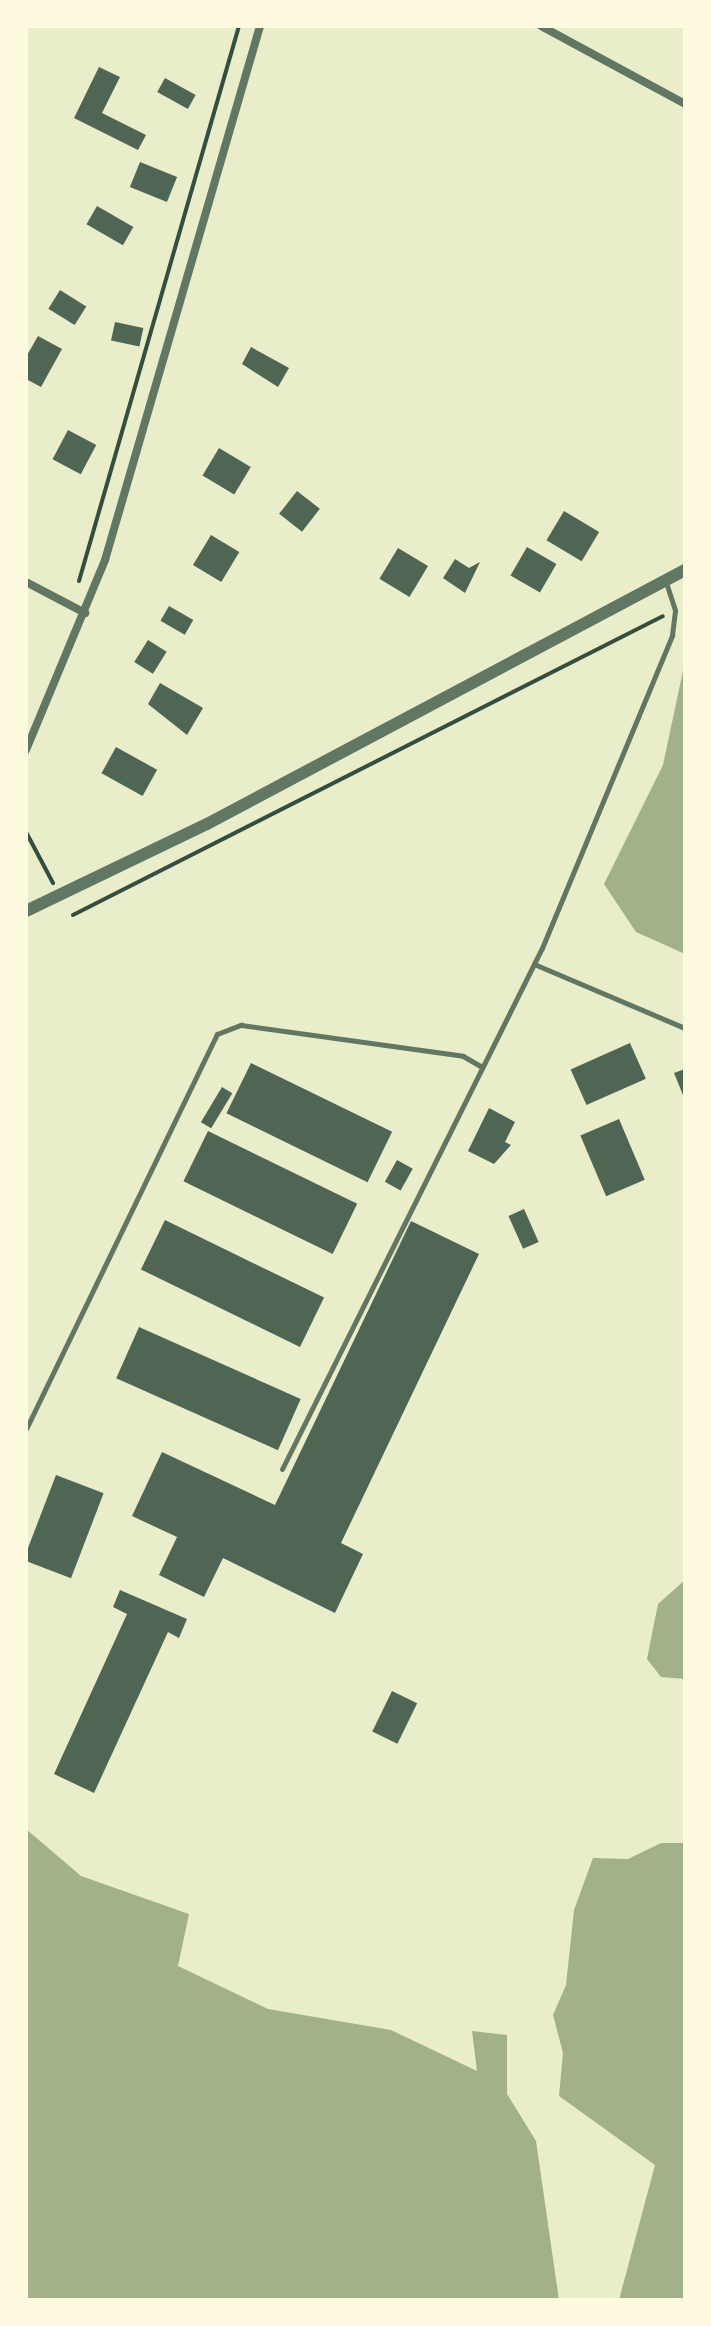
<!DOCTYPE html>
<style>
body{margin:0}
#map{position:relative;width:711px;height:2326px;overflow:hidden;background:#e9edc9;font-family:Quicksand,sans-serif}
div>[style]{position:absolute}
.water>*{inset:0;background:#a3b18a}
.building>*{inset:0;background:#4f6655;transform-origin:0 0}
.path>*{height:4px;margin:-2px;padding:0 2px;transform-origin:2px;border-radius:2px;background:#344e41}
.service>*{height:5px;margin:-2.5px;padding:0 2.5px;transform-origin:2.5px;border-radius:2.5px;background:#617663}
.minor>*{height:8px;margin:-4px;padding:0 4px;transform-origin:4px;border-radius:4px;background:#617663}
.tertiary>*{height:12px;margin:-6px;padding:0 6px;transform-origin:6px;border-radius:6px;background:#617663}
span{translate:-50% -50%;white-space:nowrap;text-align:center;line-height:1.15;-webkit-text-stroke:8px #fefae0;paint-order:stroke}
.frame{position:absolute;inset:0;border:28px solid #fefae0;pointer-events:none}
</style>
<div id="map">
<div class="water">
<div style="clip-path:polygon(685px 661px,685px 954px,636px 932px,604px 884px,663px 765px)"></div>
<div style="clip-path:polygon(685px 1580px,685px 1679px,661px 1677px,647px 1659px,658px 1604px)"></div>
<div style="clip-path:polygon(26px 1829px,81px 1876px,189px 1914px,178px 1966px,268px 2009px,391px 2030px,477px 2071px,472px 2031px,507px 2035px,507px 2094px,536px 2141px,559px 2300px,26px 2300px)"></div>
<div style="clip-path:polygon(661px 1843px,685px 1843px,685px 2300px,619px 2300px,655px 2165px,559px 2096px,563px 2053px,553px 2015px,566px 1985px,574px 1910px,593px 1858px,628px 1859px)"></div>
</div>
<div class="building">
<div style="clip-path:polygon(99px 67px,120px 77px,102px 113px,146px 135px,138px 150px,74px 118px)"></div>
<div style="left:165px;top:78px;width:35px;height:16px;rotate:29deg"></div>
<div style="left:140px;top:162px;width:40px;height:27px;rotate:22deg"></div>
<div style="left:97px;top:206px;width:42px;height:21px;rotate:30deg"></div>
<div style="left:60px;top:290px;width:31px;height:22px;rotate:32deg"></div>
<div style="left:115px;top:322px;width:29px;height:19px;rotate:12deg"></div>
<div style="clip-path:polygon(38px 336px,62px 349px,41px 387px,26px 379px,26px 357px)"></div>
<div style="clip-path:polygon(251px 347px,289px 368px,278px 387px,242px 364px)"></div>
<div style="left:68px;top:430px;width:32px;height:33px;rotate:28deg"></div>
<div style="left:219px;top:448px;width:37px;height:32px;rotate:31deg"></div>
<div style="left:297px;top:491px;width:29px;height:29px;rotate:38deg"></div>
<div style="left:564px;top:511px;width:41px;height:34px;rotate:31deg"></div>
<div style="left:211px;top:535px;width:33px;height:35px;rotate:31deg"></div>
<div style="left:527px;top:547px;width:34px;height:33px;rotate:30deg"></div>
<div style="left:398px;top:548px;width:35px;height:36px;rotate:31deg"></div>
<div style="clip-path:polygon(455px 559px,469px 568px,480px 562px,465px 593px,443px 578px)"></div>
<div style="left:169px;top:606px;width:28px;height:17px;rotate:30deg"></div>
<div style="left:148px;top:640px;width:22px;height:26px;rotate:32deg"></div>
<div style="clip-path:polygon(160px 683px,203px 708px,187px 735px,148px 704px)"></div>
<div style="left:116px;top:747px;width:47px;height:30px;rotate:29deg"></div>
<div style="left:630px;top:1043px;width:39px;height:65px;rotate:66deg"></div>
<div style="left:251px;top:1063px;width:157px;height:56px;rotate:26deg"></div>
<div style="clip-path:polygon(685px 1069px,685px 1100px,674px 1073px)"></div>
<div style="left:222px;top:1087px;width:12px;height:41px;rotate:31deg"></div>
<div style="clip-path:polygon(489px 1108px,515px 1122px,505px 1142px,511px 1145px,494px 1164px,468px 1151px)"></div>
<div style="left:619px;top:1119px;width:66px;height:42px;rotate:67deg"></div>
<div style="left:208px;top:1131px;width:166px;height:56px;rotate:26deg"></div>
<div style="left:397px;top:1160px;width:18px;height:25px;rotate:29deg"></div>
<div style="left:524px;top:1209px;width:36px;height:17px;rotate:66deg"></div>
<div style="left:165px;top:1220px;width:177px;height:55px;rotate:26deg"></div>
<div style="clip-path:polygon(411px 1221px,479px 1254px,341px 1543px,363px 1554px,335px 1613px,223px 1558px,204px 1597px,159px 1575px,177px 1537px,132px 1516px,162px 1452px,275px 1505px)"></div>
<div style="left:139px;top:1327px;width:177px;height:56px;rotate:24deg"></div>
<div style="left:56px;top:1475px;width:51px;height:91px;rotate:21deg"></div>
<div style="clip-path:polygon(120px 1590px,187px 1619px,179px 1638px,168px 1632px,94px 1793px,54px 1774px,127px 1614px,113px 1607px)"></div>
<div style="left:392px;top:1691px;width:28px;height:45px;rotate:26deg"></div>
</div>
<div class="path">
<div style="left:79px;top:581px;width:578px;rotate:-73.92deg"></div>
<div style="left:26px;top:832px;width:58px;rotate:62.1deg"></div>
<div style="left:73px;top:915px;width:661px;rotate:-26.87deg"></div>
</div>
<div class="service">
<div style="left:534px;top:964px;width:164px;rotate:23deg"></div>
<div style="left:26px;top:1429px;width:439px;rotate:-64.2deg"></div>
<div style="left:217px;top:1034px;width:26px;rotate:-21deg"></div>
<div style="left:241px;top:1025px;width:224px;rotate:7.9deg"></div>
<div style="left:463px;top:1056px;width:20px;rotate:30deg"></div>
<div style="left:282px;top:1469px;width:582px;rotate:-63.48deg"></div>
<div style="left:542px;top:948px;width:339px;rotate:-67.4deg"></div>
<div style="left:672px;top:635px;width:25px;rotate:-83deg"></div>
<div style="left:675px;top:610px;width:29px;rotate:-108deg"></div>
</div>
<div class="minor">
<div style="left:541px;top:26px;width:164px;rotate:28.4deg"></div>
<div style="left:26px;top:582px;width:67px;rotate:27.7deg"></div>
<div style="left:26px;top:750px;width:206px;rotate:-67.4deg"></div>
<div style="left:105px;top:560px;width:556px;rotate:-73.81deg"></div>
</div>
<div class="tertiary">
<div style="left:26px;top:911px;width:201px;rotate:-25.7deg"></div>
<div style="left:207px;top:824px;width:541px;rotate:-27.99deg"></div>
</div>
<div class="frame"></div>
</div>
